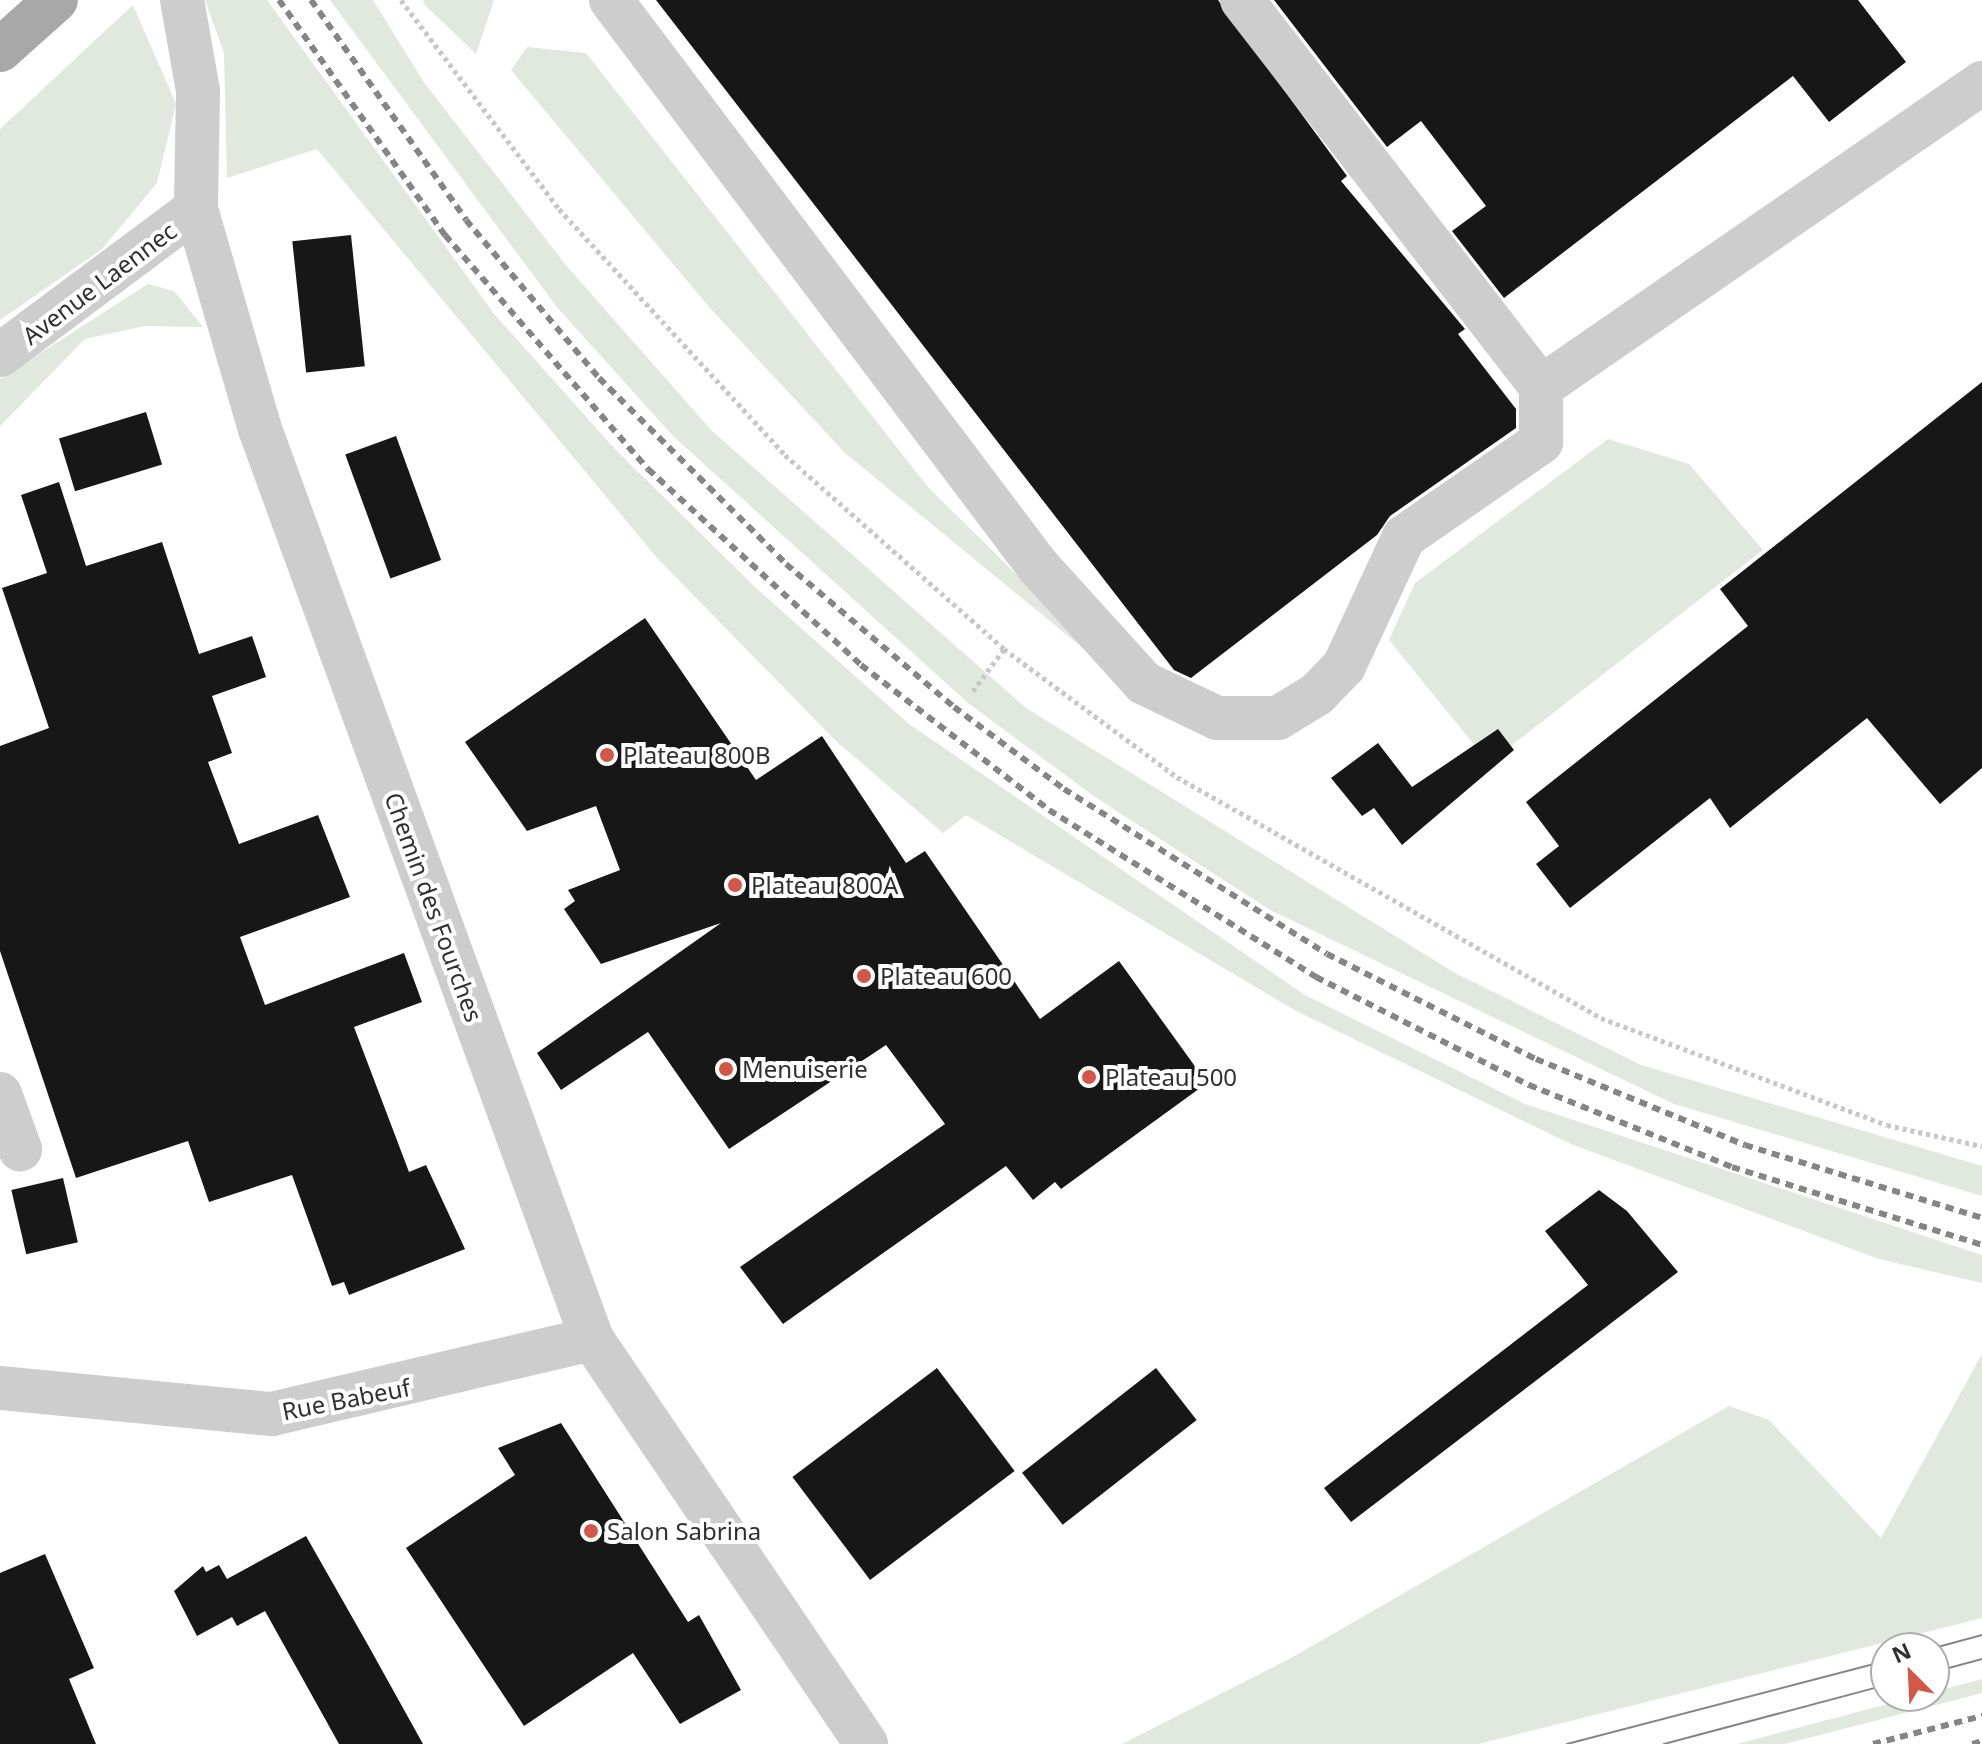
<!DOCTYPE html>
<style>
body{margin:0}
#map{position:relative;width:1982px;height:1744px;overflow:hidden;background:#fff;font-family:"Noto Sans",sans-serif}
div>[style]{position:absolute}
.green>*{inset:0;background:#e1e8dd}
.building>*{inset:0;background:#171717;transform-origin:0 0}
.path>*{height:5px;margin-top:-2.5px;transform-origin:0;background:repeating-linear-gradient(90deg,#c7c7c7 0 4px,transparent 0 8px)}
.minor>*{height:44px;margin:-22px;padding:0 22px;transform-origin:22px;border-radius:22px;background:#cdcdcd}
.major>*{height:44px;margin:-22px;padding:0 22px;transform-origin:22px;border-radius:22px;background:#a8a8a8}
.tram>*{height:2px;margin:-1px;padding:0 1px;transform-origin:1px;border-radius:1px;background:#858585}
.rail>*{height:6px;margin-top:-3px;transform-origin:0;background:repeating-linear-gradient(90deg,#858585 0 8px,transparent 0 14px)}
.dots>*{width:22px;height:22px;translate:-50% -50%;box-sizing:border-box;border:4px solid #fff;border-radius:50%}
span{translate:-50% -50%;white-space:nowrap;text-align:center;line-height:1.15;-webkit-text-stroke:8px #fff;paint-order:stroke}
.street-label{font-size:24px;color:#303030}
.poi-label{font-size:24px;color:#303030}
.left{translate:0 -50%;text-align:left}
.north{position:absolute;left:1870px;top:1632px;width:80px;height:80px;box-sizing:border-box;background:#fff;border:2px solid #acacac;border-radius:50%;rotate:336deg;font-size:22px;font-weight:700;line-height:32px;text-align:center;color:#303030}
.north::after{content:'';display:block;margin:auto;width:28px;height:36px;background:#d35746;clip-path:polygon(50% 0,100% 100%,50% 72%,0 100%)}
</style>
<div id="map">
<div class="green">
<div style="clip-path:polygon(205px 0,267px 0,495px 315px,615px 449px,756px 588px,909px 724px,1305px 995px,1525px 1104px,1982px 1255px,1982px 1283px,1879px 1259px,1571px 1144px,1296px 1011px,966px 815px,943px 833px,836px 741px,658px 559px,317px 149px,227px 178px,224px 53px)"></div>
<div style="clip-path:polygon(330px 0,373px 0,425px 84px,565px 264px,711px 430px,1026px 708px,1455px 973px,1641px 1065px,1982px 1166px,1982px 1196px,1674px 1104px,1270px 910px,1095px 797px,968px 703px,673px 436px,556px 306px)"></div>
<div style="clip-path:polygon(423px 0,494px 0,476px 54px,425px 5px)"></div>
<div style="clip-path:polygon(133px 5px,176px 104px,157px 183px,102px 249px,0 320px,0 129px)"></div>
<div style="clip-path:polygon(527px 47px,586px 53px,928px 487px,1129px 686px,845px 453px,709px 307px,511px 70px)"></div>
<div style="clip-path:polygon(148px 284px,174px 291px,203px 327px,145px 326px,85px 339px,0 426px,0 379px)"></div>
<div style="clip-path:polygon(1608px 439px,1689px 464px,1763px 550px,1489px 763px,1389px 640px,1415px 583px)"></div>
<div style="clip-path:polygon(1982px 1354px,1982px 1618px,1478px 1744px,1122px 1744px,1291px 1658px,1729px 1406px,1769px 1420px,1881px 1538px)"></div>
<div style="clip-path:polygon(1982px 1679px,1982px 1693px,1785px 1744px,1737px 1744px)"></div>
</div>
<div class="building">
<div style="clip-path:polygon(656px 0,1218px 0,1347px 176px,1341px 181px,1465px 329px,1458px 334px,1516px 409px,1516px 428px,1390px 516px,1377px 535px,1191px 678px,1174px 670px)"></div>
<div style="clip-path:polygon(1274px 0,1858px 0,1906px 62px,1829px 122px,1793px 76px,1504px 298px,1452px 231px,1486px 206px,1421px 121px,1387px 147px)"></div>
<div style="left:351px;top:235px;width:132px;height:59px;rotate:84deg"></div>
<div style="clip-path:polygon(1982px 382px,1982px 768px,1940px 804px,1867px 718px,1730px 828px,1710px 798px,1570px 908px,1536px 864px,1559px 846px,1526px 802px,1748px 626px,1720px 589px)"></div>
<div style="left:146px;top:412px;width:55px;height:91px;rotate:73deg"></div>
<div style="left:396px;top:436px;width:132px;height:54px;rotate:70deg"></div>
<div style="clip-path:polygon(59px 482px,86px 566px,162px 542px,199px 654px,252px 636px,266px 677px,212px 696px,232px 753px,208px 762px,239px 844px,318px 815px,350px 897px,240px 937px,265px 1005px,404px 953px,422px 1002px,354px 1027px,409px 1172px,426px 1165px,465px 1249px,349px 1295px,344px 1282px,332px 1286px,292px 1175px,209px 1202px,188px 1141px,76px 1178px,0 951px,0 746px,49px 728px,2px 588px,47px 573px,21px 495px)"></div>
<div style="clip-path:polygon(645px 618px,756px 780px,822px 736px,906px 863px,925px 851px,1040px 1019px,1119px 961px,1207px 1083px,1061px 1189px,1055px 1182px,1033px 1200px,1006px 1166px,783px 1324px,740px 1267px,945px 1124px,886px 1045px,729px 1149px,648px 1032px,561px 1090px,537px 1053px,721px 923px,601px 964px,564px 909px,575px 901px,568px 890px,620px 870px,596px 806px,527px 831px,465px 742px)"></div>
<div style="clip-path:polygon(1498px 729px,1514px 750px,1402px 845px,1374px 808px,1362px 816px,1331px 778px,1378px 743px,1412px 787px)"></div>
<div style="left:63px;top:1178px;width:66px;height:53px;rotate:77deg"></div>
<div style="clip-path:polygon(1599px 1190px,1627px 1211px,1678px 1272px,1351px 1522px,1324px 1488px,1588px 1285px,1545px 1231px)"></div>
<div style="left:937px;top:1368px;width:129px;height:181px;rotate:53deg"></div>
<div style="left:1156px;top:1368px;width:66px;height:170px;rotate:52deg"></div>
<div style="clip-path:polygon(561px 1423px,688px 1622px,699px 1615px,741px 1690px,680px 1724px,633px 1653px,524px 1726px,406px 1548px,515px 1475px,498px 1448px)"></div>
<div style="clip-path:polygon(306px 1536px,368px 1645px,423px 1744px,339px 1744px,265px 1611px,237px 1626px,232px 1617px,197px 1636px,174px 1591px,203px 1566px,206px 1572px,219px 1565px,227px 1579px)"></div>
<div style="clip-path:polygon(45px 1554px,94px 1668px,69px 1679px,96px 1744px,0 1744px,0 1573px)"></div>
</div>
<div class="path">
<div style="left:401px;top:0;width:262px;rotate:52.9deg"></div>
<div style="left:559px;top:209px;width:334px;rotate:47.4deg"></div>
<div style="left:785px;top:455px;width:293px;rotate:41.5deg"></div>
<div style="left:1004px;top:649px;width:215px;rotate:36.5deg"></div>
<div style="left:1177px;top:777px;width:488px;rotate:29.6deg"></div>
<div style="left:1601px;top:1018px;width:305px;rotate:20.5deg"></div>
<div style="left:1887px;top:1125px;width:97px;rotate:12.5deg"></div>
<div style="left:973px;top:691px;width:52px;rotate:-53.6deg"></div>
</div>
<div class="minor">
<div style="left:182px;top:0;width:92px;rotate:80deg"></div>
<div style="left:198px;top:91px;width:118px;rotate:91deg"></div>
<div style="left:196px;top:209px;width:229px;rotate:73.8deg"></div>
<div style="left:260px;top:429px;width:969px;rotate:69.96deg"></div>
<div style="left:592px;top:1339px;width:489px;rotate:55.9deg"></div>
<div style="left:611px;top:0;width:708px;rotate:52.98deg"></div>
<div style="left:1037px;top:565px;width:159px;rotate:47.8deg"></div>
<div style="left:1144px;top:683px;width:81px;rotate:25.6deg"></div>
<div style="left:1217px;top:718px;width:61px"></div>
<div style="left:1278px;top:718px;width:46px;rotate:-31.6deg"></div>
<div style="left:1317px;top:694px;width:39px;rotate:-46deg"></div>
<div style="left:1344px;top:666px;width:142px;rotate:-65.1deg"></div>
<div style="left:1404px;top:537px;width:167px;rotate:-34.7deg"></div>
<div style="left:1541px;top:442px;width:55px;rotate:-90deg"></div>
<div style="left:1242px;top:0;width:489px;rotate:52.3deg"></div>
<div style="left:1541px;top:387px;width:536px;rotate:-34.58deg"></div>
<div style="left:0;top:355px;width:244px;rotate:-36.7deg"></div>
<div style="left:0;top:1094px;width:59px;rotate:70deg"></div>
<div style="left:0;top:1388px;width:273px;rotate:5.5deg"></div>
<div style="left:272px;top:1414px;width:329px;rotate:-13.2deg"></div>
</div>
<div class="major">
<div style="left:0;top:50px;width:75px;rotate:-41.8deg"></div>
</div>
<div class="tram">
<div style="left:1934px;top:1648px;width:50px;rotate:-15.2deg"></div>
<div style="left:1934px;top:1672px;width:50px;rotate:-15.2deg"></div>
<div style="left:1567px;top:1744px;width:330px;rotate:-14.6deg"></div>
<div style="left:1664px;top:1744px;width:230px;rotate:-14.9deg"></div>
</div>
<div class="rail">
<div style="left:279px;top:0;width:288px;rotate:54.8deg"></div>
<div style="left:445px;top:235px;width:310px;rotate:49.1deg"></div>
<div style="left:648px;top:469px;width:289px;rotate:42.6deg"></div>
<div style="left:861px;top:665px;width:237px;rotate:37.6deg"></div>
<div style="left:1049px;top:810px;width:315px;rotate:32deg"></div>
<div style="left:1316px;top:977px;width:239px;rotate:26.9deg"></div>
<div style="left:1529px;top:1085px;width:219px;rotate:22deg"></div>
<div style="left:1732px;top:1167px;width:262px;rotate:17.3deg"></div>
<div style="left:311px;top:0;width:269px;rotate:54.8deg"></div>
<div style="left:466px;top:220px;width:207px;rotate:49.9deg"></div>
<div style="left:599px;top:378px;width:264px;rotate:44.8deg"></div>
<div style="left:786px;top:564px;width:221px;rotate:40.4deg"></div>
<div style="left:954px;top:707px;width:137px;rotate:36.7deg"></div>
<div style="left:1064px;top:789px;width:310px;rotate:32.1deg"></div>
<div style="left:1327px;top:954px;width:234px;rotate:26.7deg"></div>
<div style="left:1536px;top:1059px;width:226px;rotate:22.4deg"></div>
<div style="left:1745px;top:1145px;width:248px;rotate:17.1deg"></div>
<div style="left:1873px;top:1744px;width:113px;rotate:-14.4deg"></div>
<div style="left:1972px;top:1744px;width:10px;rotate:-17deg"></div>
</div>
<div class="dots">
<div style="left:607px;top:755px;background:#d35746"></div>
<div style="left:735px;top:885px;background:#d35746"></div>
<div style="left:864px;top:976px;background:#d35746"></div>
<div style="left:726px;top:1069px;background:#d35746"></div>
<div style="left:1089px;top:1077px;background:#d35746"></div>
<div style="left:591px;top:1531px;background:#d35746"></div>
</div>
<div class="street-label">
<span style="left:99px;top:283px;rotate:-37deg">Avenue Laennec</span>
<span style="left:434px;top:907px;rotate:70deg">Chemin des Fourches</span>
<span style="left:346px;top:1399px;rotate:-11deg">Rue Babeuf</span>
</div>
<div class="poi-label">
<span class="left" style="left:623px;top:755px">Plateau 800B</span>
<span class="left" style="left:751px;top:885px">Plateau 800A</span>
<span class="left" style="left:880px;top:976px">Plateau 600</span>
<span class="left" style="left:742px;top:1069px">Menuiserie</span>
<span class="left" style="left:1105px;top:1077px">Plateau 500</span>
<span class="left" style="left:607px;top:1531px">Salon Sabrina</span>
</div>
<div class="north">N</div>
</div>
